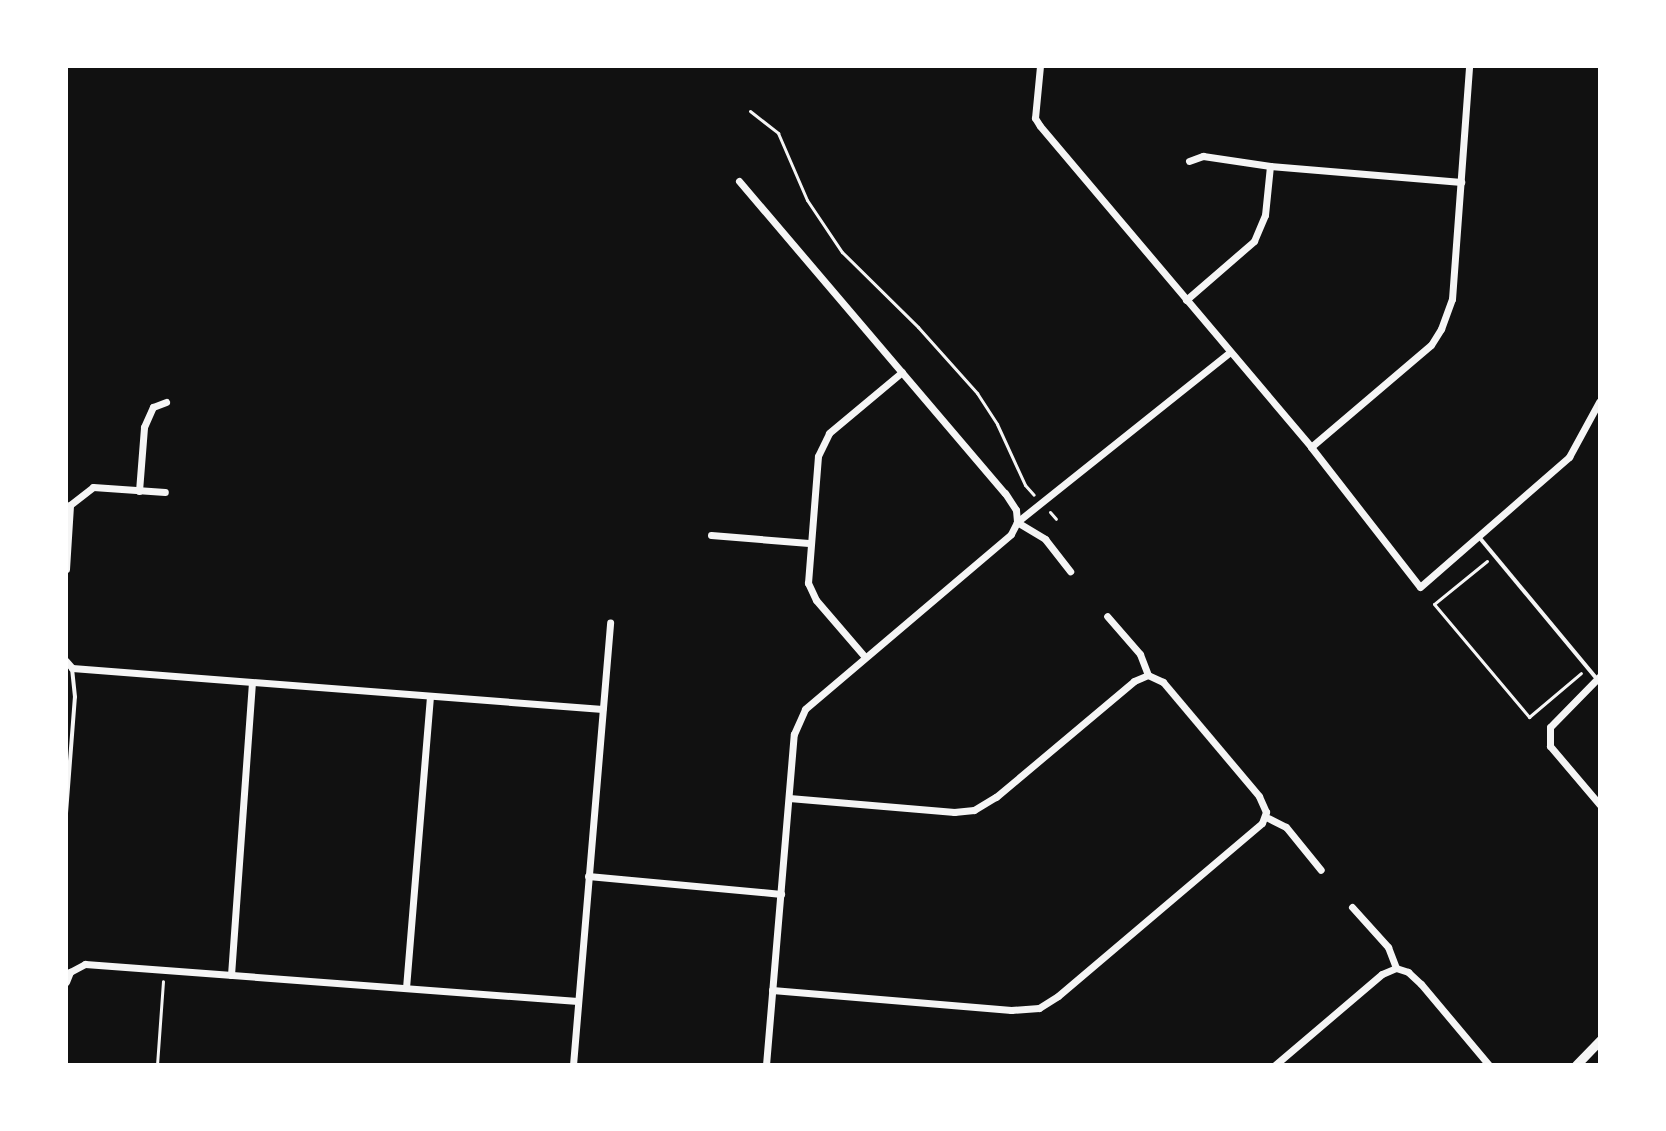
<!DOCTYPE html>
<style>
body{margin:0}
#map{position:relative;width:1666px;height:1131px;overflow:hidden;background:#111;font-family:Jost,sans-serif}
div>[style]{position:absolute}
.path>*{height:3px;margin:-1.5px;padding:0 1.5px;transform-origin:1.5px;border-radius:1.5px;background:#f5f5f5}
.service>*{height:4px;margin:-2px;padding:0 2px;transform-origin:2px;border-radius:2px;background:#f5f5f5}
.minor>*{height:7px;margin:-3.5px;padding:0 3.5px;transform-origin:3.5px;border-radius:3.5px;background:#f5f5f5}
.tertiary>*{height:9px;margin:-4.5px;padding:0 4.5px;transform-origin:4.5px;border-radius:4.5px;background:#f5f5f5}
span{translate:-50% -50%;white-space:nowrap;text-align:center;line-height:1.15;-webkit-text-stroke:8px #fff;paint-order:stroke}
.frame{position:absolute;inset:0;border:68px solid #fff;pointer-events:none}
</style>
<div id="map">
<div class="path">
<div style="left:750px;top:111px;width:36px;rotate:38deg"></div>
<div style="left:778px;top:133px;width:73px;rotate:66.6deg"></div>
<div style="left:807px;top:200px;width:63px;rotate:56.1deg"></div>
<div style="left:842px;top:252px;width:107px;rotate:44.6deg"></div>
<div style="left:918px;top:327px;width:89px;rotate:48.2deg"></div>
<div style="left:977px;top:393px;width:37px;rotate:57deg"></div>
<div style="left:997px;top:424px;width:67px;rotate:65.3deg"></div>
<div style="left:1025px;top:485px;width:13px;rotate:48deg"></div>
<div style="left:1050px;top:512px;width:9px;rotate:49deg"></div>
<div style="left:1487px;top:561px;width:68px;rotate:140.9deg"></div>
<div style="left:1434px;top:604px;width:148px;rotate:49.9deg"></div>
<div style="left:1529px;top:717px;width:68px;rotate:-40.2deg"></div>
<div style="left:157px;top:1065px;width:84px;rotate:-85.9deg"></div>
</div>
<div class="service">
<div style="left:1479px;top:537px;width:185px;rotate:50.3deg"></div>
<div style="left:66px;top:813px;width:116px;rotate:-85.6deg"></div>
<div style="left:75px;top:697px;width:29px;rotate:-96deg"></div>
</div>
<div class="minor">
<div style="left:1040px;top:66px;width:52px;rotate:95.5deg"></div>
<div style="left:1035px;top:118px;width:9px;rotate:58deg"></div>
<div style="left:1040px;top:126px;width:420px;rotate:49.8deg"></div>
<div style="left:1311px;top:447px;width:177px;rotate:52.1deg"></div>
<div style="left:1420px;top:587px;width:198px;rotate:-41.1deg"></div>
<div style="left:1569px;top:457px;width:63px;rotate:-61.4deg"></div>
<div style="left:1189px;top:161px;width:15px;rotate:-20deg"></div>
<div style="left:1203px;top:156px;width:68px;rotate:8.5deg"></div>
<div style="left:739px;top:181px;width:410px;rotate:49.6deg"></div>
<div style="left:1005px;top:493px;width:20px;rotate:57deg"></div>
<div style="left:1016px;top:510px;width:12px;rotate:85deg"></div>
<div style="left:1017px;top:522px;width:33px;rotate:31deg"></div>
<div style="left:1045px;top:539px;width:41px;rotate:52deg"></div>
<div style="left:1186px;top:300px;width:90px;rotate:-40.9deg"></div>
<div style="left:1254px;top:241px;width:28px;rotate:-67deg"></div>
<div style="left:1265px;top:215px;width:49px;rotate:-84.2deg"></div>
<div style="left:1270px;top:166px;width:192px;rotate:4.8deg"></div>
<div style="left:1311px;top:447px;width:157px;rotate:-40.4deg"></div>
<div style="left:1431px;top:345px;width:19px;rotate:-58deg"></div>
<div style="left:1441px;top:329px;width:32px;rotate:-70deg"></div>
<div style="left:1452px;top:299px;width:234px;rotate:-85.8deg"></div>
<div style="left:139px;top:491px;width:64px;rotate:-85.5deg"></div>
<div style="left:144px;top:427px;width:22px;rotate:-66deg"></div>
<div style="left:153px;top:407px;width:14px;rotate:-21deg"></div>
<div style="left:711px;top:535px;width:98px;rotate:4.7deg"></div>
<div style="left:66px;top:569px;width:64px;rotate:-86.4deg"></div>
<div style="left:70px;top:505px;width:29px;rotate:-38deg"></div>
<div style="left:93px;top:487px;width:72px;rotate:4deg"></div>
<div style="left:865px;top:657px;width:75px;rotate:-130.7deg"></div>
<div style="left:816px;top:600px;width:19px;rotate:-115deg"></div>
<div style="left:808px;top:583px;width:127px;rotate:-85.5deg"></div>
<div style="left:818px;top:456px;width:25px;rotate:-64deg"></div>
<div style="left:829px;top:433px;width:95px;rotate:-39.9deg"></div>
<div style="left:66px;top:661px;width:9px;rotate:49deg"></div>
<div style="left:72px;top:668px;width:532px;rotate:4.42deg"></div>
<div style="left:1600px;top:676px;width:71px;rotate:134.4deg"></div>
<div style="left:1550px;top:727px;width:19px;rotate:90deg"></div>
<div style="left:1550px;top:746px;width:77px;rotate:49.7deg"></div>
<div style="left:789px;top:798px;width:166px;rotate:4.8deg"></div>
<div style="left:954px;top:812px;width:20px;rotate:-6deg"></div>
<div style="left:974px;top:810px;width:26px;rotate:-31deg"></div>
<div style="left:996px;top:797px;width:180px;rotate:-40deg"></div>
<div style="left:1134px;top:681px;width:15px;rotate:-23deg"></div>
<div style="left:1266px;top:817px;width:22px;rotate:27deg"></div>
<div style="left:1286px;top:827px;width:55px;rotate:50.9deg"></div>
<div style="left:588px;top:876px;width:194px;rotate:5.3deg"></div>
<div style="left:1352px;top:907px;width:54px;rotate:48deg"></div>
<div style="left:1388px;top:947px;width:22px;rotate:69deg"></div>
<div style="left:231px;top:975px;width:293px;rotate:-85.9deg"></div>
<div style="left:66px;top:982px;width:11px;rotate:-68deg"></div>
<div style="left:70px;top:972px;width:17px;rotate:-28deg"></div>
<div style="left:85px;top:964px;width:494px;rotate:4.3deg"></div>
<div style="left:406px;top:988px;width:292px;rotate:-85.3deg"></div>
<div style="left:772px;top:990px;width:240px;rotate:4.8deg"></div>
<div style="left:1011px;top:1010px;width:28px;rotate:-4deg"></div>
<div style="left:1039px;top:1008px;width:22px;rotate:-32deg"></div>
<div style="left:1058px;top:996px;width:267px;rotate:-40.3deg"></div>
<div style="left:1262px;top:823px;width:12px;rotate:-70deg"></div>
<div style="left:1266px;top:812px;width:17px;rotate:-114deg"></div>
<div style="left:1259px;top:796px;width:149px;rotate:-130.1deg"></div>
<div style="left:1163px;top:682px;width:17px;rotate:-155deg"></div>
<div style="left:1148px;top:675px;width:22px;rotate:-111deg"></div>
<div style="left:1140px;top:654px;width:50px;rotate:-131deg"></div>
<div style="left:573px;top:1065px;width:444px;rotate:-85.2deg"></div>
<div style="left:766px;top:1065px;width:332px;rotate:-85.2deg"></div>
<div style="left:794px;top:734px;width:27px;rotate:-66deg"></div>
<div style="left:805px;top:709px;width:270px;rotate:-40.3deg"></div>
<div style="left:1011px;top:534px;width:13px;rotate:-63deg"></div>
<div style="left:1017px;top:522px;width:271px;rotate:-38.6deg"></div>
<div style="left:1275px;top:1065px;width:140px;rotate:-40.4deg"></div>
<div style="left:1382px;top:974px;width:15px;rotate:-23deg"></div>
<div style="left:1396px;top:968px;width:13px;rotate:18deg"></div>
<div style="left:1408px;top:972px;width:18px;rotate:43deg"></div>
<div style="left:1421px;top:984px;width:106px;rotate:50deg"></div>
</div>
<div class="tertiary">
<div style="left:1576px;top:1065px;width:35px;rotate:-46deg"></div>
</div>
<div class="frame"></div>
</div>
